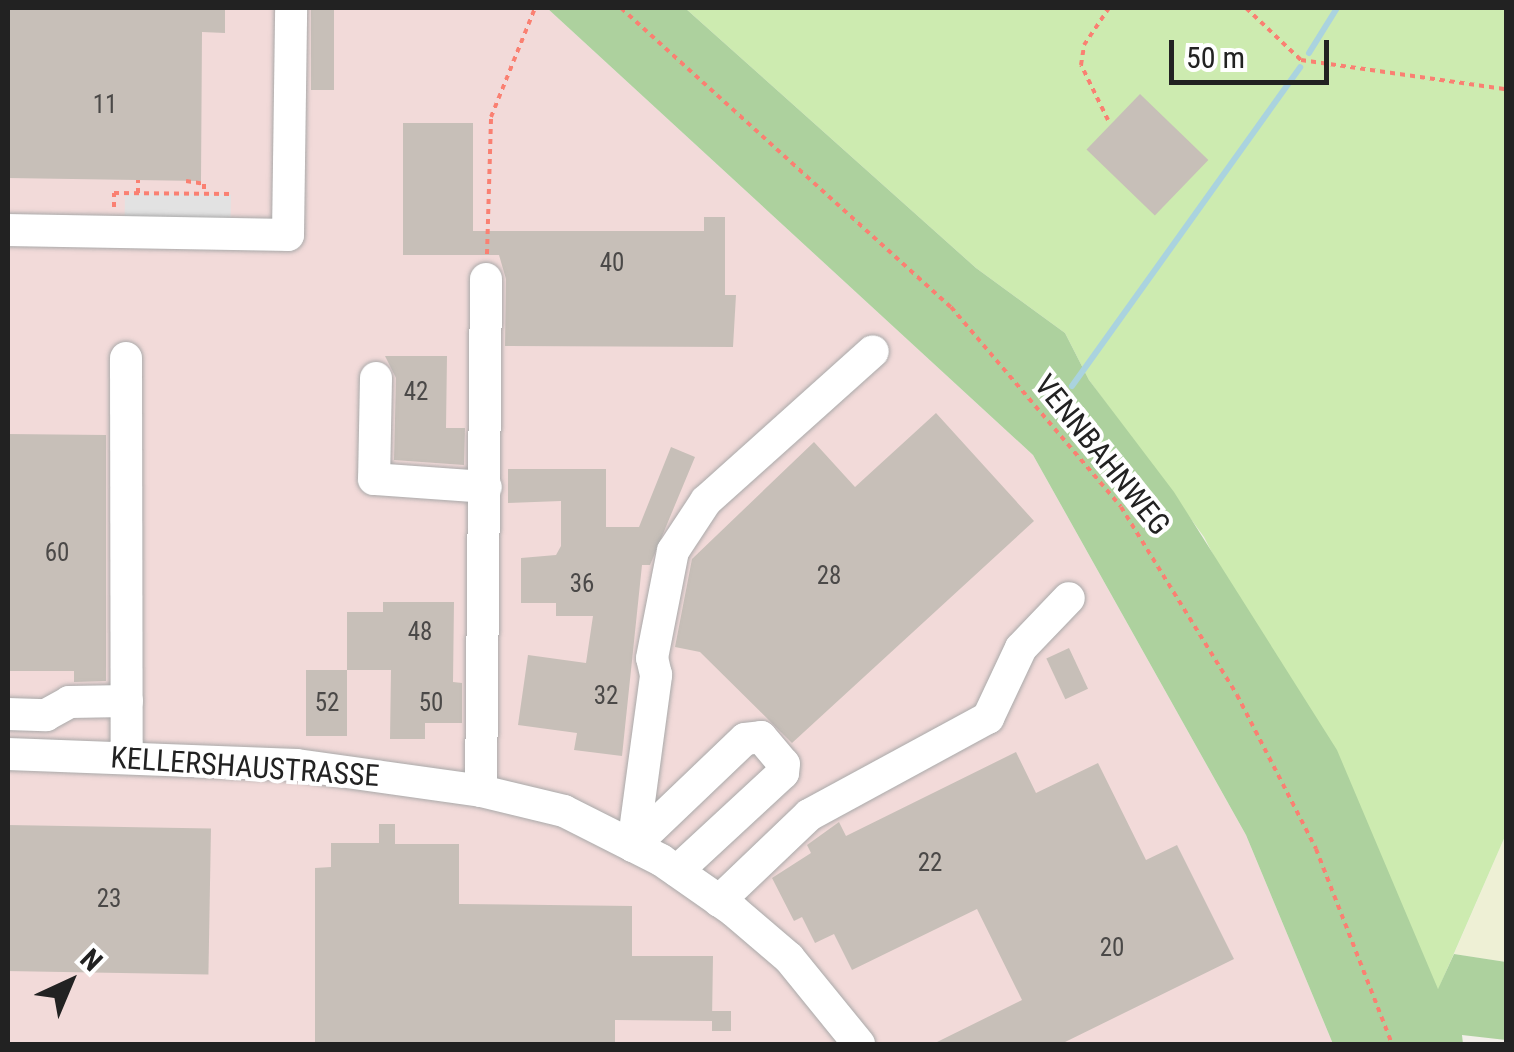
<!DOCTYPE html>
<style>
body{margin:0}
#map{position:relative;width:1514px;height:1052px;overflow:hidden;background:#f2efe9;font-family:"Roboto Condensed",sans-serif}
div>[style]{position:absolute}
.commercial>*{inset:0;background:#f2dad9}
.farmland>*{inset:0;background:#eef0d5}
.grass>*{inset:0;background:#cdebb0}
.forest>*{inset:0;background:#add19e}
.parking>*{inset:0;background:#e2e2e2;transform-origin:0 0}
.stream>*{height:6px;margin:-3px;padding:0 3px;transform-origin:3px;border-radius:3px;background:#aad3df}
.building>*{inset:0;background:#c7bfb8;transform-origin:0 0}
.path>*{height:4px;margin-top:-2px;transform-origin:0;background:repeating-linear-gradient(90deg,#fa8072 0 5px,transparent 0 10px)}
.roads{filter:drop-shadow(0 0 2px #a9a9a9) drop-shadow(0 0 2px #a9a9a9)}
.minor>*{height:32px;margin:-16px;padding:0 16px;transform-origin:16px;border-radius:16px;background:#fff}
span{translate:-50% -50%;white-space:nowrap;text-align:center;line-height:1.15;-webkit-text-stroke:8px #fff;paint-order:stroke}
.number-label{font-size:25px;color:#4b4948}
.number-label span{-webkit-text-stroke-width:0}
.street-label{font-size:30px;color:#222}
.frame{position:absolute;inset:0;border:10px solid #222;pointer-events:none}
.north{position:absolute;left:20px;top:932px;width:100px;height:100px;-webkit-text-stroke:8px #fff;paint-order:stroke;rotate:44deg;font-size:28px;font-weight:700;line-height:40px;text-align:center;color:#222}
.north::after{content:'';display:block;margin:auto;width:35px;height:45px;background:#222;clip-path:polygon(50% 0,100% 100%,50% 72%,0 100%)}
.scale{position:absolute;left:1169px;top:40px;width:160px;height:45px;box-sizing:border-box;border:5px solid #222;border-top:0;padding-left:12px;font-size:30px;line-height:35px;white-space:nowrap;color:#222;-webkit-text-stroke:8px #fff;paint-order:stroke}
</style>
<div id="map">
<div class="commercial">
<div style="clip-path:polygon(8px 8px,547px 8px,1033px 455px,1246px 835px,1333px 1044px,8px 1044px)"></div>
</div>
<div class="farmland">
<div style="clip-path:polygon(1506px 834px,1506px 962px,1454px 954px)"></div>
</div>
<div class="grass">
<div style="clip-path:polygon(685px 8px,1506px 8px,1506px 834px,1438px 990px,1204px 537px,1089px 380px,1065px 333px,976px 268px)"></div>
</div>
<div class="forest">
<div style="clip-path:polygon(547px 8px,685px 8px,976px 268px,1065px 333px,1089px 380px,1174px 492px,1337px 750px,1438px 989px,1454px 954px,1506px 962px,1506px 1040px,1462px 1035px,1463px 1044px,1333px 1044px,1246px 835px,1033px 455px)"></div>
</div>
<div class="parking">
<div style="left:125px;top:193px;width:106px;height:26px;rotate:1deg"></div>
</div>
<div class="stream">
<div style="left:1309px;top:53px;width:53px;rotate:-58.1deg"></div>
<div style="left:1072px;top:386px;width:392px;rotate:-54.4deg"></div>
</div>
<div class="building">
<div style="clip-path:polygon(8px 8px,225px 8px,225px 33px,202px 32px,201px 181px,8px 178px)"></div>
<div style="left:311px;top:8px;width:23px;height:82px"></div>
<div style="left:1140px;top:94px;width:95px;height:77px;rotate:44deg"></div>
<div style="clip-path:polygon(403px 123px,473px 123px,473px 231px,704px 231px,704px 217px,725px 217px,725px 295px,736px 295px,733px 347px,505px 346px,506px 279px,499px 255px,403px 255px)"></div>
<div style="clip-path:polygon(385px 356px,447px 356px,446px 428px,465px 428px,464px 465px,394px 460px,396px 378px)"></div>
<div style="clip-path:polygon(936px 413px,1034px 521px,792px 743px,700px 652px,675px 647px,692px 559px,814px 442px,855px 487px)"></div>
<div style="clip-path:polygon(8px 434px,106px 435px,106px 681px,74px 682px,74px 671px,8px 671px)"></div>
<div style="clip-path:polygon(671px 447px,695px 457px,650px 565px,642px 565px,622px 756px,574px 750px,577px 733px,518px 725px,528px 655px,586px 663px,593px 616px,556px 616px,556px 603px,521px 603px,521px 558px,556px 555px,561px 546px,561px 501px,508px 503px,508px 469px,606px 469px,606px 527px,639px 527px)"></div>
<div style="clip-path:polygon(383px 602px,454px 602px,453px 682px,462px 683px,462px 723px,425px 723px,425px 739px,390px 739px,391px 670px,347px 670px,347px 612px,383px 612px)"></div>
<div style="left:1069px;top:648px;width:45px;height:25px;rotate:65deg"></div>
<div style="left:306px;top:670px;width:41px;height:66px"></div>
<div style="clip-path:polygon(1016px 752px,1036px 793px,1098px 763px,1146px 860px,1177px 845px,1234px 959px,1061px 1044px,933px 1044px,1022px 1000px,977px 909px,852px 970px,834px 934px,815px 943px,802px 917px,794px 921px,772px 878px,811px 853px,807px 845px,839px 822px,846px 836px)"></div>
<div style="clip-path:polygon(379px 824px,395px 824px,395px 844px,459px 844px,459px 904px,632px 906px,632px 956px,713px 956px,712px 1021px,615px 1020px,615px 1044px,315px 1044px,315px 868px,331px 867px,331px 843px,379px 843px)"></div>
<div style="left:8px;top:825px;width:203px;height:146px;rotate:1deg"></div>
<div style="left:731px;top:1011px;width:20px;height:19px;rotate:90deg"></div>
</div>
<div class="path">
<div style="left:621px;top:8px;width:445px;rotate:42.2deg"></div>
<div style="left:951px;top:307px;width:262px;rotate:49.6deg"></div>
<div style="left:1121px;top:507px;width:221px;rotate:58.3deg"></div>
<div style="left:1237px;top:695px;width:173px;rotate:62.8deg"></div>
<div style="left:1316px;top:849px;width:209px;rotate:68.7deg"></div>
<div style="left:1246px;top:8px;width:76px;rotate:43.4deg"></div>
<div style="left:1301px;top:60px;width:207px;rotate:8.1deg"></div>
<div style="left:1108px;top:120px;width:61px;rotate:-116.1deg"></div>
<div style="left:1081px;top:65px;width:20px;rotate:-81deg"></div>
<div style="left:1084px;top:45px;width:45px;rotate:-56deg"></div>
<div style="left:186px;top:181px;width:18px;rotate:9deg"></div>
<div style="left:204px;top:184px;width:10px;rotate:90deg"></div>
<div style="left:138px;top:193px;width:13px;rotate:-90deg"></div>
<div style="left:114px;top:207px;width:14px;rotate:-90deg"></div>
<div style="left:114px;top:193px;width:117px;rotate:0.5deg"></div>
<div style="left:487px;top:254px;width:137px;rotate:-88.3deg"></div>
<div style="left:491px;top:117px;width:118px;rotate:-68deg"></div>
</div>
<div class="roads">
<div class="minor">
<div style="left:8px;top:230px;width:280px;rotate:1deg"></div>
<div style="left:288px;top:235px;width:227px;rotate:-89.2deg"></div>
<div style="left:126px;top:358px;width:400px;rotate:89.9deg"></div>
<div style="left:376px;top:378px;width:101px;rotate:91.1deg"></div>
<div style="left:374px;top:479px;width:112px;rotate:4.1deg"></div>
<div style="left:8px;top:714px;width:38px;rotate:2deg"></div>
<div style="left:46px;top:715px;width:26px;rotate:-29deg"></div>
<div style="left:69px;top:702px;width:58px;rotate:-1deg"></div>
<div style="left:8px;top:754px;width:289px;rotate:2.2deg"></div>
<div style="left:297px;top:765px;width:186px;rotate:8deg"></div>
<div style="left:481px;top:791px;width:85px;rotate:13.5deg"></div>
<div style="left:564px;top:811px;width:109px;rotate:26.8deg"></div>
<div style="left:661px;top:860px;width:89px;rotate:34.9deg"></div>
<div style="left:734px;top:911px;width:72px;rotate:40.5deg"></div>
<div style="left:789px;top:958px;width:111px;rotate:50.9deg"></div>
<div style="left:481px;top:791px;width:512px;rotate:-89.44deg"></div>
<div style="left:633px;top:846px;width:173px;rotate:-82.3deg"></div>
<div style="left:656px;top:675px;width:17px;rotate:-103deg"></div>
<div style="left:652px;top:658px;width:109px;rotate:-78.9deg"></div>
<div style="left:673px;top:551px;width:60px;rotate:-56.6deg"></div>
<div style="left:706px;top:501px;width:224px;rotate:-41.9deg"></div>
<div style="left:633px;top:846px;width:155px;rotate:-43.7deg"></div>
<div style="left:745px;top:739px;width:16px;rotate:-7deg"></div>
<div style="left:761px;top:737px;width:35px;rotate:50deg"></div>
<div style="left:784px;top:764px;width:9px;rotate:96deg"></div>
<div style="left:783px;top:773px;width:144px;rotate:137.2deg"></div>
<div style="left:719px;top:901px;width:124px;rotate:-43.7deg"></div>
<div style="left:809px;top:815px;width:204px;rotate:-28.5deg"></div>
<div style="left:988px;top:718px;width:77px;rotate:-64.8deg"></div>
<div style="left:1021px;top:648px;width:69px;rotate:-46.2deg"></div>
</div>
</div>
<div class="number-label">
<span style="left:105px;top:105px">11</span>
<span style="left:612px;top:263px">40</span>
<span style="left:416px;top:392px">42</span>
<span style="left:57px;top:553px">60</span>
<span style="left:829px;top:576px">28</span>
<span style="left:582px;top:584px">36</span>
<span style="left:420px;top:632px">48</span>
<span style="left:606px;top:696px">32</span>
<span style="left:327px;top:703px">52</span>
<span style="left:431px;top:703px">50</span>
<span style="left:930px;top:863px">22</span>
<span style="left:109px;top:899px">23</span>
<span style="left:1112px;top:948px">20</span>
</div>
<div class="street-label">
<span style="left:1102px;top:455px;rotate:51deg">VENNBAHNWEG</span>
<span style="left:245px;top:767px;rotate:4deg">KELLERSHAUSTRASSE</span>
</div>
<div class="frame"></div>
<div class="north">N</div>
<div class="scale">50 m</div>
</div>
